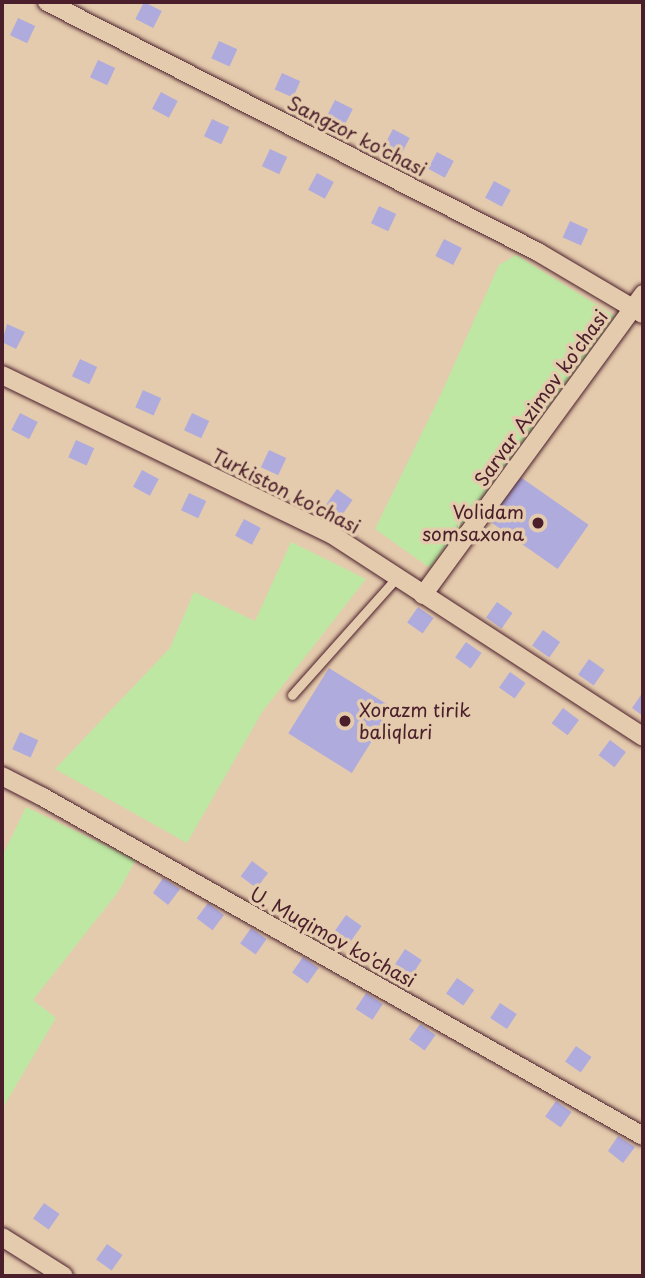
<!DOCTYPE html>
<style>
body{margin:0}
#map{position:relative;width:645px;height:1278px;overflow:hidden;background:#e5cbad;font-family:"Playpen Sans",sans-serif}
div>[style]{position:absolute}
.green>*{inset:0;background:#bde7a3}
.building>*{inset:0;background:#afabdc;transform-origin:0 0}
.roads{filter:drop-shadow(0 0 2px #4a1f2b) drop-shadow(0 0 2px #4a1f2b)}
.lane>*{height:9px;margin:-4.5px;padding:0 4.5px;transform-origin:4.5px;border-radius:4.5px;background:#e5cbad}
.street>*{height:18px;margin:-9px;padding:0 9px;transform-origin:9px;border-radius:9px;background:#e5cbad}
.dots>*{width:19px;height:19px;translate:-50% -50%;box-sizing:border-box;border:4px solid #e5cbad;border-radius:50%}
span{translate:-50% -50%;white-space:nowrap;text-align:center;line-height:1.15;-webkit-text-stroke:7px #e5cbad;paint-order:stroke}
.street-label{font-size:19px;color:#4a1f2b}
.poi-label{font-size:19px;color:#4a1f2b}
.right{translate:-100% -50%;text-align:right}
.left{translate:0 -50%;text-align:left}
.frame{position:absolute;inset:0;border:4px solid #4a1f2b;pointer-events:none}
</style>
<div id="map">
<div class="green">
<div style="clip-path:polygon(516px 255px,615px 316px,430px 568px,375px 529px,441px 394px,499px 265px)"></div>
<div style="clip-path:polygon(291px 542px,366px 579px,262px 712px,187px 843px,55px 769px,170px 648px,194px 592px,255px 621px)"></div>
<div style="clip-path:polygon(26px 807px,136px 860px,118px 892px,33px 1000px,56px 1018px,2px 1109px,2px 857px)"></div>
</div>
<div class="building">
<div style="left:144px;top:2px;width:20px;height:19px;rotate:27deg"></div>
<div style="left:18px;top:18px;width:19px;height:19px;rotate:25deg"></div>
<div style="left:219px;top:41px;width:20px;height:19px;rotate:24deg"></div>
<div style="left:98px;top:60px;width:19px;height:19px;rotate:25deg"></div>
<div style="left:282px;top:73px;width:20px;height:18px;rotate:24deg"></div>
<div style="left:161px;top:92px;width:19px;height:19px;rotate:28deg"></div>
<div style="left:335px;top:100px;width:20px;height:19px;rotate:27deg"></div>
<div style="left:212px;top:119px;width:19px;height:19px;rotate:25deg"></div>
<div style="left:393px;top:129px;width:19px;height:19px;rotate:28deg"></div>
<div style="left:270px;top:149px;width:19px;height:19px;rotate:25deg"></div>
<div style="left:437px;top:152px;width:19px;height:19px;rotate:28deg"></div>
<div style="left:317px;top:173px;width:19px;height:19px;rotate:28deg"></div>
<div style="left:494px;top:181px;width:19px;height:19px;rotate:28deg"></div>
<div style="left:379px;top:206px;width:19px;height:19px;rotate:25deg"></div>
<div style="left:570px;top:221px;width:20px;height:18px;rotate:24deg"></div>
<div style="left:444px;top:239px;width:20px;height:19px;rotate:27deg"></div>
<div style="clip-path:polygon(7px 324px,25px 332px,16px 349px,2px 342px)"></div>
<div style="left:80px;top:359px;width:19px;height:19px;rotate:25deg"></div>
<div style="left:143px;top:390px;width:20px;height:19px;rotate:24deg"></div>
<div style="left:20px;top:413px;width:20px;height:19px;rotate:27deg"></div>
<div style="left:192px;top:413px;width:19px;height:19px;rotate:25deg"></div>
<div style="left:76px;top:440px;width:20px;height:19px;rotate:24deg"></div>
<div style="left:269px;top:450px;width:19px;height:19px;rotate:25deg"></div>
<div style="left:142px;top:470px;width:19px;height:19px;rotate:28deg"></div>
<div style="left:519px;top:476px;width:85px;height:54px;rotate:35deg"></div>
<div style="left:337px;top:489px;width:19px;height:19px;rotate:35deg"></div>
<div style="left:189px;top:493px;width:19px;height:19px;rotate:25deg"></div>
<div style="left:244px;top:519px;width:19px;height:19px;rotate:28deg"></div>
<div style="left:497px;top:602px;width:19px;height:19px;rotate:35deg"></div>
<div style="left:418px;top:607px;width:19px;height:19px;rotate:35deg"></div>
<div style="left:543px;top:630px;width:21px;height:19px;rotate:35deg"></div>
<div style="left:466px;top:642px;width:19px;height:19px;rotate:35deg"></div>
<div style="left:589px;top:659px;width:19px;height:19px;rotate:35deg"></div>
<div style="left:329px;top:668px;width:75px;height:77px;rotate:32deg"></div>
<div style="left:510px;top:672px;width:19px;height:19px;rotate:35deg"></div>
<div style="clip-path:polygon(643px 692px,643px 716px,632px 708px)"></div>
<div style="left:563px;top:708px;width:20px;height:19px;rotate:37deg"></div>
<div style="left:20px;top:732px;width:20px;height:19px;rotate:24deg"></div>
<div style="left:610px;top:740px;width:20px;height:19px;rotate:37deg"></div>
<div style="left:252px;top:861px;width:20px;height:19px;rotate:37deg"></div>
<div style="clip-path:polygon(163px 878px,180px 889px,168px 905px,153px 893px)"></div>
<div style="left:208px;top:903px;width:20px;height:19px;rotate:37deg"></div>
<div style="left:346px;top:915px;width:19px;height:19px;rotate:35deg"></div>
<div style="left:251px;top:928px;width:19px;height:19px;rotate:35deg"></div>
<div style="left:405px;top:949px;width:20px;height:18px;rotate:33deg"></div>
<div style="left:303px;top:957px;width:19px;height:19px;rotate:35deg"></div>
<div style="left:457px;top:978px;width:21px;height:19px;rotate:35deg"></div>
<div style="left:366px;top:993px;width:20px;height:19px;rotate:33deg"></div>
<div style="left:500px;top:1003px;width:20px;height:18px;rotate:33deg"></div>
<div style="left:420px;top:1024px;width:19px;height:19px;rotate:35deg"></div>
<div style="left:576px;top:1046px;width:19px;height:19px;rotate:35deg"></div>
<div style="left:556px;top:1101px;width:19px;height:19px;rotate:35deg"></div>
<div style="clip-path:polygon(618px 1136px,635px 1147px,623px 1163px,608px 1151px)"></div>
<div style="left:44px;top:1203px;width:19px;height:19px;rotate:35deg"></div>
<div style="left:107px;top:1244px;width:19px;height:19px;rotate:35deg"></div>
</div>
<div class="roads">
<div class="lane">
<div style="left:292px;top:695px;width:158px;rotate:-48.3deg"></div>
</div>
<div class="street">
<div style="left:47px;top:2px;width:551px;rotate:26.98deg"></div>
<div style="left:538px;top:252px;width:122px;rotate:30.6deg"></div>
<div style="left:2px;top:375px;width:365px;rotate:25.8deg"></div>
<div style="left:331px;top:534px;width:372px;rotate:33deg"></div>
<div style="left:423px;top:595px;width:373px;rotate:-53.8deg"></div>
<div style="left:2px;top:776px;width:44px;rotate:27.1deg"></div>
<div style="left:41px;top:796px;width:691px;rotate:29.46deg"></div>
<div style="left:2px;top:1237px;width:73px;rotate:32.2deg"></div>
</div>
</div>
<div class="dots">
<div style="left:538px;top:523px;background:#4a1f2b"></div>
<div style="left:345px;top:721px;background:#4a1f2b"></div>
</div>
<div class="street-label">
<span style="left:357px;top:136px;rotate:27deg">Sangzor ko'chasi</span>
<span style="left:541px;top:398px;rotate:-54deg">Sarvar Azimov ko'chasi</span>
<span style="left:286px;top:491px;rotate:27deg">Turkiston ko'chasi</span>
<span style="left:333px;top:937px;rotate:29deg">U. Muqimov ko'chasi</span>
</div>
<div class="poi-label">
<span class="right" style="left:524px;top:523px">Volidam<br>somsaxona</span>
<span class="left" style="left:359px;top:721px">Xorazm tirik<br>baliqlari</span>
</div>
<div class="frame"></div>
</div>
